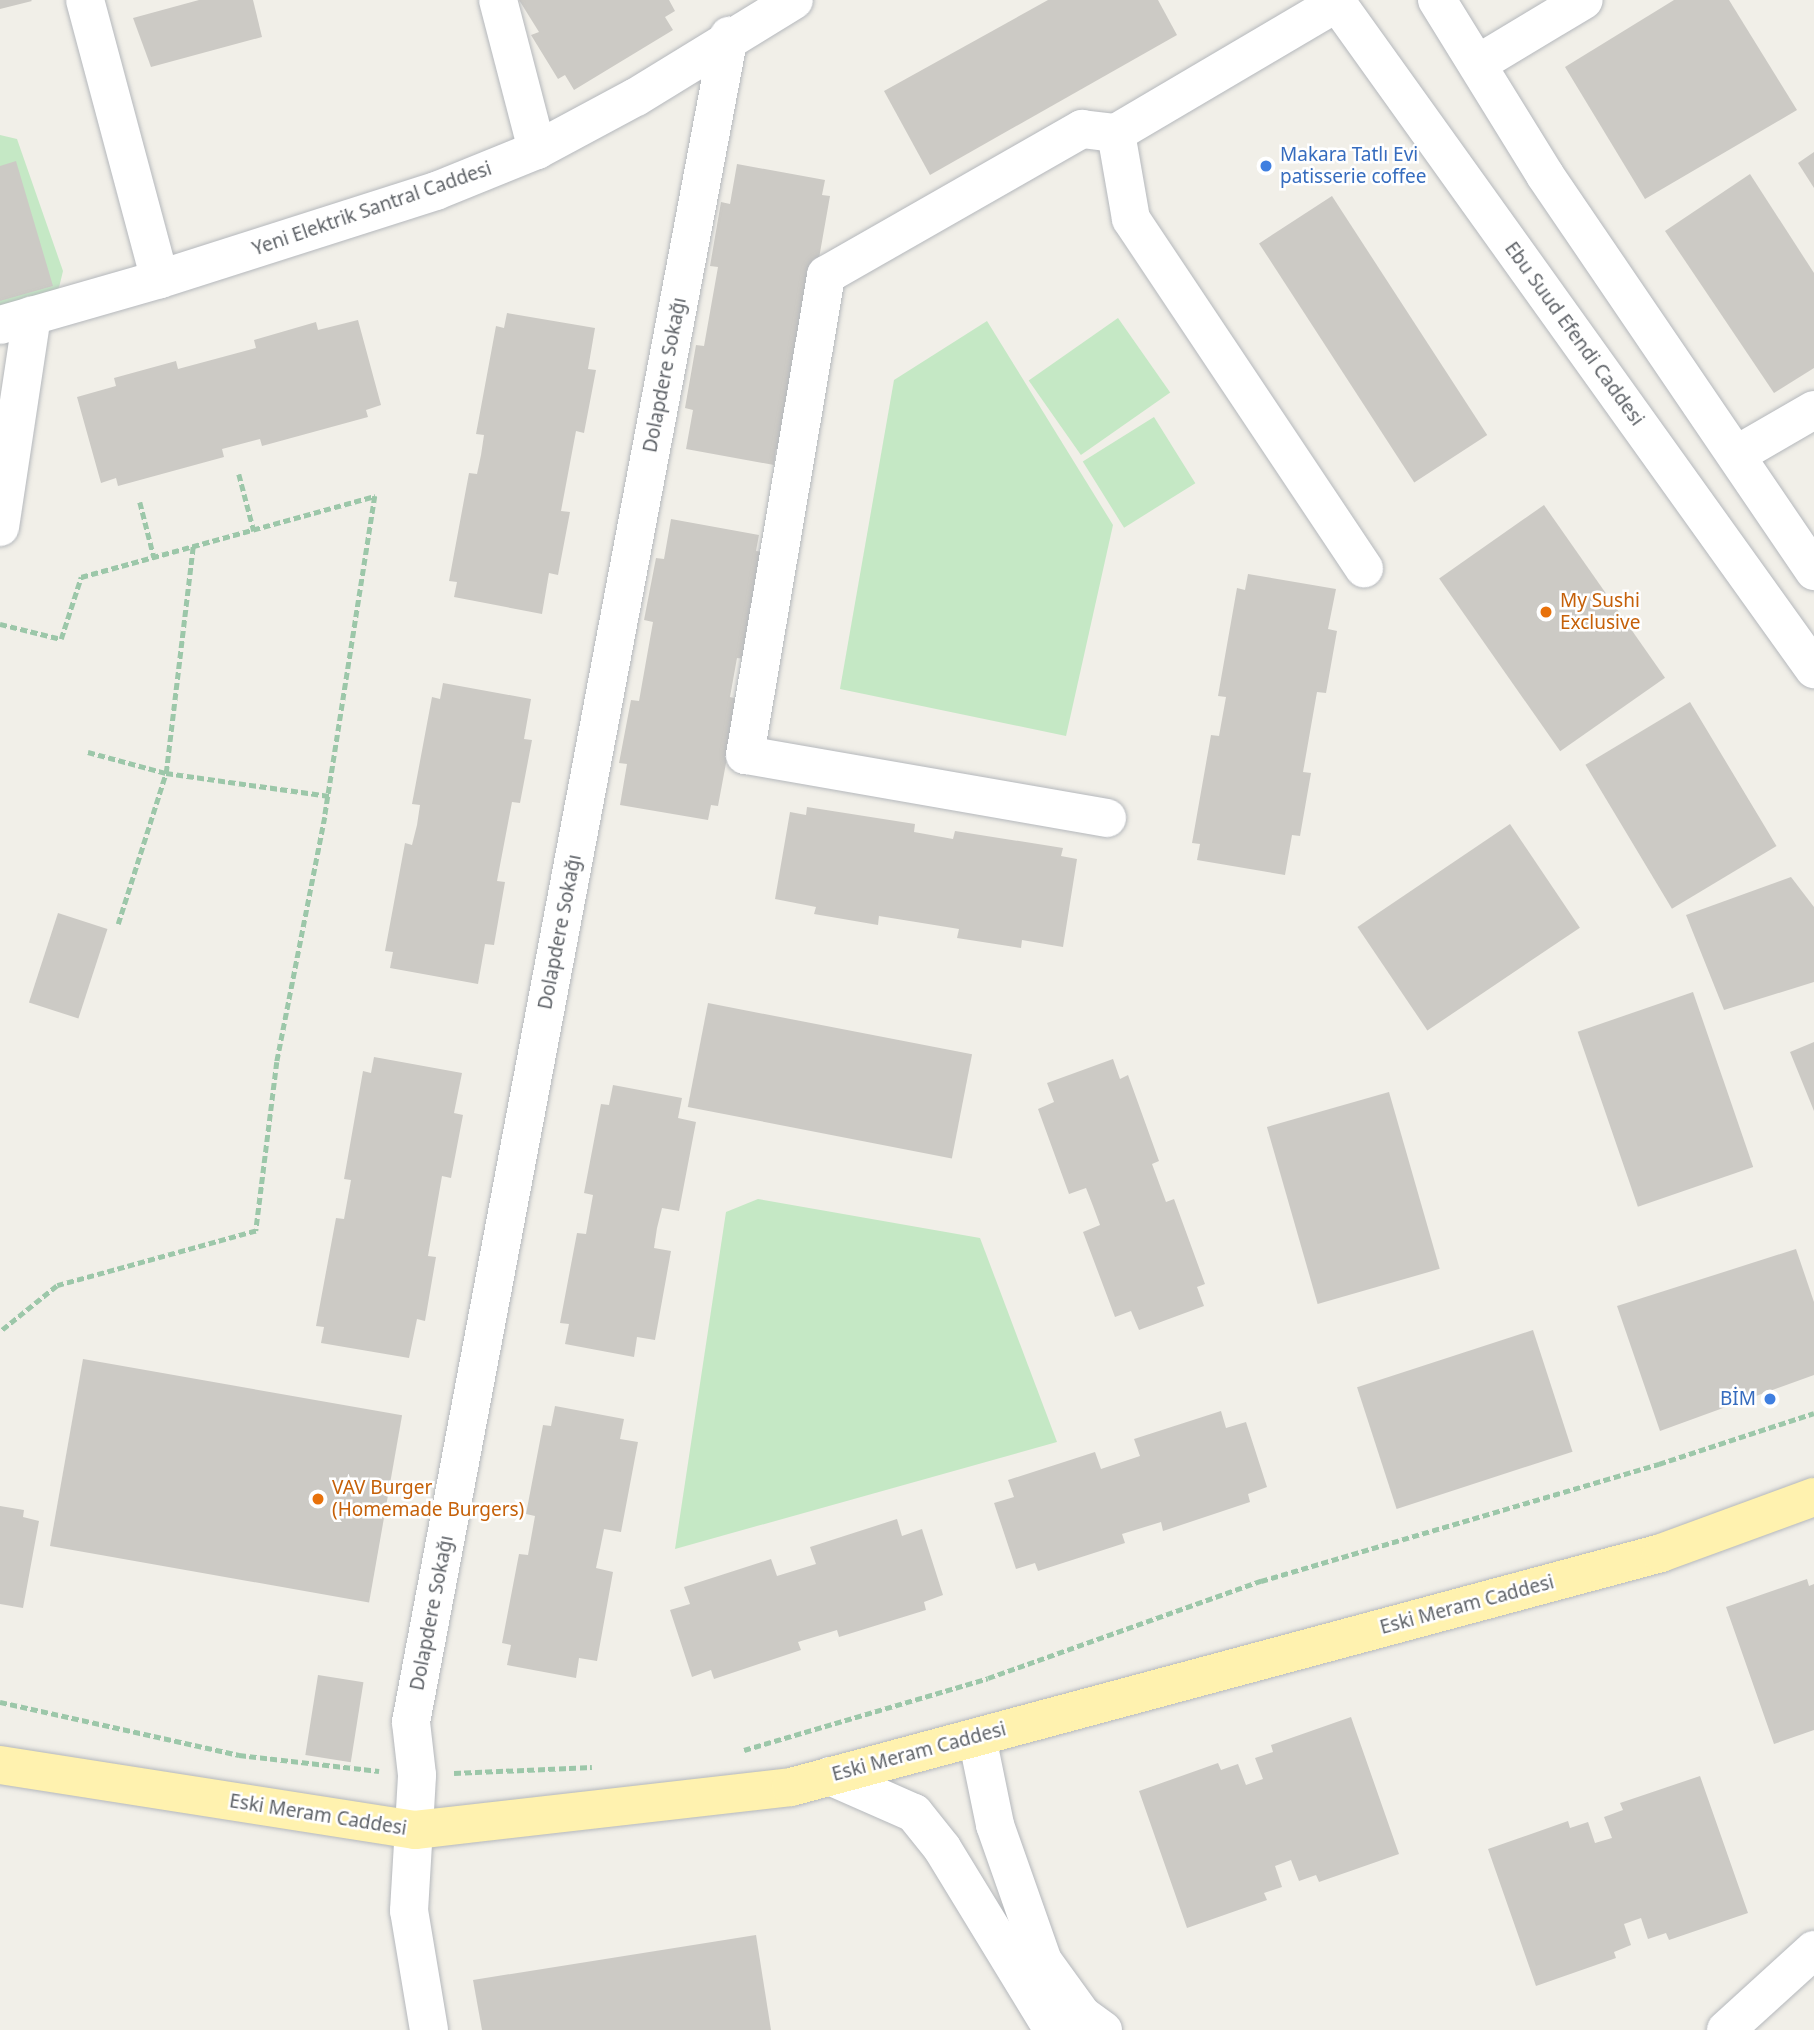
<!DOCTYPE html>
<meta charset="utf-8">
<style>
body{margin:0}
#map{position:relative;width:1814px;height:2030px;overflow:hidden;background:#f1efe8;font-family:"Noto Sans",sans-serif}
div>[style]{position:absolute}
.green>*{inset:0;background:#c5e8c5;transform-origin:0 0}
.building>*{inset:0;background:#cccac5;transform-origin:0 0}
.path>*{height:4.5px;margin-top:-2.25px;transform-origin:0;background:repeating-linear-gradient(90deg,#9cc7a9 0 7px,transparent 0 10.5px)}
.roads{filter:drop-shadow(0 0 2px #b5b8bc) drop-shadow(0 0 2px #b5b8bc)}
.minor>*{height:38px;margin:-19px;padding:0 19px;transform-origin:19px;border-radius:19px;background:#fff}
.major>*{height:38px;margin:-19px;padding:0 19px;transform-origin:19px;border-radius:19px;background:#fff2af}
.dots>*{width:19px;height:19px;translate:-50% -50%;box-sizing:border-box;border:4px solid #fff;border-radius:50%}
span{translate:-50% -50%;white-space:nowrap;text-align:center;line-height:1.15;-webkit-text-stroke:5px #fff;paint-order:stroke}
.shop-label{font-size:19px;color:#366cbe}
.left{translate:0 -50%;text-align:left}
.right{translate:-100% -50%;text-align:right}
.street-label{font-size:19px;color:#5f6368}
.food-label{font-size:19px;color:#c56008}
</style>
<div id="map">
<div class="green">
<div style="clip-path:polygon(0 135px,17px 139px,63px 271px,57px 296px,0 311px)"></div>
<div style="left:1118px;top:318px;width:91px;height:109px;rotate:55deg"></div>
<div style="clip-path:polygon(987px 321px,1113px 525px,1066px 736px,840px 689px,894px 380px)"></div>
<div style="left:1154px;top:417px;width:78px;height:84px;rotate:58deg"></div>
<div style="clip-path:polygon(758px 1199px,980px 1238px,1057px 1442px,675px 1549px,726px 1212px)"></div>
</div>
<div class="building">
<div style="clip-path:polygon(0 0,31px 0,32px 1px,0 9px)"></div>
<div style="clip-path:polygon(199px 0,253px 0,262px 37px,151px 67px,133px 18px)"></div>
<div style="clip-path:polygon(519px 0,669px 0,675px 11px,665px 17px,673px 30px,574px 90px,565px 75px,558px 79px,531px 35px,539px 32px)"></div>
<div style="clip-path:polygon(1048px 0,1158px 0,1177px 35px,930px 175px,884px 91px)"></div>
<div style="clip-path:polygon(1674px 0,1729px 0,1797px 110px,1645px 199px,1565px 67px)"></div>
<div style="clip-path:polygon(1814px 152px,1814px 188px,1798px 163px)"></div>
<div style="clip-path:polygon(16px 161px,53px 286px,0 301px,0 166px)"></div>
<div style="clip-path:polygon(737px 164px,825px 180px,822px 195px,830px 196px,785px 451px,776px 449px,774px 465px,686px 449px,693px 410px,685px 408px,696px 345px,704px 346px,718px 267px,710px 266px,721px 202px,730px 204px)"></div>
<div style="clip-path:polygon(1750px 174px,1814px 273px,1814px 368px,1774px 393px,1665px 231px)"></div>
<div style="left:1332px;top:196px;width:285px;height:87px;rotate:57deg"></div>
<div style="clip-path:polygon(507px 313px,595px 328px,588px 369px,596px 370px,584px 433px,576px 431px,561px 511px,570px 512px,558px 575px,549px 573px,542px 614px,454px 597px,457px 582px,449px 581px,469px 473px,477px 474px,481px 455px,484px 435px,476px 434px,496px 326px,504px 328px)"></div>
<div style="clip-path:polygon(358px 320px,381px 405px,366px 410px,368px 417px,262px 446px,260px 439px,222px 449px,224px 457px,118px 486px,116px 478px,101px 483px,77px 397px,116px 386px,114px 378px,176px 361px,178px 369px,256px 348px,254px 340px,316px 322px,318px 330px)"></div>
<div style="left:1544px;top:505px;width:211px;height:128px;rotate:55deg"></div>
<div style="clip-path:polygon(671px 519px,759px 535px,756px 551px,764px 552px,745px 659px,737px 658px,730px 697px,738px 699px,718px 806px,711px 805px,708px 820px,620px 805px,627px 764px,619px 763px,631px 700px,639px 701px,653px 622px,644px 620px,656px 558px,664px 559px)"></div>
<div style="clip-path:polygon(1248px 574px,1336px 589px,1328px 629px,1337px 631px,1326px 693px,1317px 692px,1303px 772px,1311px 773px,1300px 836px,1292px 835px,1285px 875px,1197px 860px,1200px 844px,1192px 843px,1211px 735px,1219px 736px,1226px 697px,1218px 696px,1237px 588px,1245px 590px)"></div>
<div style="clip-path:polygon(443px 683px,531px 699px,524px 739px,532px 740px,520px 803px,512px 802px,497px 881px,505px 882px,494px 945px,485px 944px,478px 984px,390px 968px,393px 952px,385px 951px,405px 843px,412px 845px,417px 825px,420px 805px,412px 804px,432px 697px,440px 699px)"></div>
<div style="left:1690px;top:702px;width:168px;height:122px;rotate:59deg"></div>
<div style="clip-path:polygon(807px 807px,915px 824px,914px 832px,953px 839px,955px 831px,1063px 848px,1061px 856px,1077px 859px,1063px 947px,1022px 940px,1021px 948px,957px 938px,959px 929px,879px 916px,878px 925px,814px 914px,816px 907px,775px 899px,790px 812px,806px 815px)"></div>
<div style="left:1510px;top:824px;width:125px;height:184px;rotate:56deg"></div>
<div style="clip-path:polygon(1791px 877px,1814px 907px,1814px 982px,1724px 1010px,1686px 915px)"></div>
<div style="left:58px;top:913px;width:52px;height:94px;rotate:18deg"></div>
<div style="left:1693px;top:992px;width:185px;height:122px;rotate:71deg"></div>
<div style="left:708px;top:1003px;width:269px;height:106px;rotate:11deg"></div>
<div style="clip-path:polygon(1814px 1042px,1814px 1111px,1790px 1052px)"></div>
<div style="clip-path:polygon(374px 1057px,462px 1073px,454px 1113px,463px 1115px,451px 1178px,442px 1176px,428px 1256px,436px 1257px,425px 1321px,417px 1319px,409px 1358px,321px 1343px,324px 1327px,316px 1326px,336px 1218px,344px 1219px,351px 1180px,344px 1179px,363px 1071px,371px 1073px)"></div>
<div style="clip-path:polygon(1113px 1059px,1120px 1079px,1128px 1075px,1159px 1161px,1152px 1164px,1166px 1202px,1174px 1199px,1205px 1284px,1197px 1287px,1204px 1306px,1139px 1330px,1131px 1311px,1115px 1317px,1083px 1232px,1100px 1225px,1093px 1206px,1086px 1188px,1069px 1194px,1038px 1109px,1054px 1102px,1047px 1083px)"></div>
<div style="clip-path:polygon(613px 1085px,682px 1098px,678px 1118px,696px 1122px,679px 1211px,662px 1208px,657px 1228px,654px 1248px,671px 1251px,655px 1340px,637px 1337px,634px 1357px,565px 1344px,569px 1324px,560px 1323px,577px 1233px,586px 1234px,593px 1195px,584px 1193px,601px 1104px,609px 1105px)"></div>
<div style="left:1389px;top:1092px;width:184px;height:127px;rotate:74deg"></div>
<div style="clip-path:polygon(1796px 1249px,1814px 1302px,1814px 1375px,1660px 1431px,1617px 1306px)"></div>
<div style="left:1533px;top:1330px;width:128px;height:185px;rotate:72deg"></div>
<div style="left:83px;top:1359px;width:324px;height:190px;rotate:10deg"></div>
<div style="clip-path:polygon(555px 1406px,624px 1419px,620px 1439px,638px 1442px,621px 1532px,604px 1529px,600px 1549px,596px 1568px,613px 1572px,597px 1661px,579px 1658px,576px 1678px,507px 1665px,511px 1645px,502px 1643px,519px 1554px,528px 1555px,535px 1516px,526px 1514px,543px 1425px,551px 1426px)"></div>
<div style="clip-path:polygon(1221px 1411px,1226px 1428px,1246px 1422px,1267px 1487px,1248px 1494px,1250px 1502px,1163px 1531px,1161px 1522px,1122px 1534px,1125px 1543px,1038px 1571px,1035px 1563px,1016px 1569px,994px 1503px,1014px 1497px,1008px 1480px,1095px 1452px,1101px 1469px,1140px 1456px,1134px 1439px)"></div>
<div style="clip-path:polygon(0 1506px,24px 1510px,23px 1517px,39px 1521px,23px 1608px,0 1604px)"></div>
<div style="clip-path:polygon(897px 1519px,902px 1536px,922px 1529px,943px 1595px,924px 1602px,926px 1610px,839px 1637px,837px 1630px,798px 1642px,801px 1650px,714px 1679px,711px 1670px,692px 1677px,670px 1610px,690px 1604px,684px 1587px,771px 1559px,777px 1576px,816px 1564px,810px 1547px)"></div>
<div style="clip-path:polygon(1807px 1579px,1809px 1586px,1814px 1584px,1814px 1730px,1774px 1744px,1726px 1607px)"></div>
<div style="left:318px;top:1675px;width:46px;height:81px;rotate:9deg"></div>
<div style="clip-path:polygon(1351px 1717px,1399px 1854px,1319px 1882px,1316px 1875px,1299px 1881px,1291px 1860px,1275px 1866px,1282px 1887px,1264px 1893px,1267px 1900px,1187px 1928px,1139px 1791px,1218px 1763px,1221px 1770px,1238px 1764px,1246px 1785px,1263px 1779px,1255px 1758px,1273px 1752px,1271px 1745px)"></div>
<div style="clip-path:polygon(1700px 1776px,1748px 1913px,1669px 1940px,1666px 1933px,1648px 1939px,1641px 1918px,1624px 1924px,1631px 1945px,1614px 1952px,1616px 1958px,1536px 1986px,1488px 1849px,1568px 1821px,1570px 1828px,1588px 1822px,1595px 1843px,1612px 1838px,1604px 1817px,1623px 1810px,1620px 1803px)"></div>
<div style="clip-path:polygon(756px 1935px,771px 2030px,482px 2030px,473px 1980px)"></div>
</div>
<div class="path">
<div style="left:239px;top:474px;width:59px;rotate:75.3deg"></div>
<div style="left:140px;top:502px;width:57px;rotate:75.7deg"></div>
<div style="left:0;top:624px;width:63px;rotate:13.8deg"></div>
<div style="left:61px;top:639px;width:65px;rotate:-72.1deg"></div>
<div style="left:81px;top:577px;width:305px;rotate:-15.4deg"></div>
<div style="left:375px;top:496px;width:325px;rotate:98.9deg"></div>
<div style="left:325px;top:817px;width:250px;rotate:101.1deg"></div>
<div style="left:277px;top:1062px;width:170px;rotate:97.1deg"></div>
<div style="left:256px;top:1231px;width:206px;rotate:164.6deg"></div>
<div style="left:57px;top:1286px;width:73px;rotate:141.1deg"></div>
<div style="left:88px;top:752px;width:81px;rotate:15.1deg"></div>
<div style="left:166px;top:773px;width:165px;rotate:8deg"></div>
<div style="left:118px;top:924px;width:158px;rotate:-72.4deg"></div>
<div style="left:166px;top:773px;width:229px;rotate:-83.2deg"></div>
<div style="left:0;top:1702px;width:245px;rotate:12.5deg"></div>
<div style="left:239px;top:1755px;width:141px;rotate:6.5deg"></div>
<div style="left:744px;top:1750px;width:254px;rotate:-16.4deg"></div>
<div style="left:988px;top:1678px;width:290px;rotate:-19.6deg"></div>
<div style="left:1261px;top:1581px;width:415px;rotate:-16.4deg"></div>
<div style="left:1659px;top:1464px;width:163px;rotate:-18.2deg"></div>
<div style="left:454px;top:1773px;width:138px;rotate:-2.5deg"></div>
</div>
<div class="roads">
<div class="minor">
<div style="left:85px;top:0;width:289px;rotate:75deg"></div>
<div style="left:498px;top:0;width:155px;rotate:75.4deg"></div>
<div style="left:1335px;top:0;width:823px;rotate:54.4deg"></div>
<div style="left:1437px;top:0;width:206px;rotate:58.3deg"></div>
<div style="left:1545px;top:175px;width:479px;rotate:55.8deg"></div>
<div style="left:1479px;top:63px;width:122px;rotate:-31deg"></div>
<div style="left:1116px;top:133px;width:87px;rotate:80.1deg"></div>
<div style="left:1131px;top:219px;width:420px;rotate:56.3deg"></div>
<div style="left:0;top:325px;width:166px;rotate:-16deg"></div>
<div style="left:160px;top:279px;width:290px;rotate:-17.7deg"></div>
<div style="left:436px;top:191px;width:109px;rotate:-22.1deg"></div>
<div style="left:537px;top:150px;width:112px;rotate:-28.2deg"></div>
<div style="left:636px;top:97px;width:185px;rotate:-31.5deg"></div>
<div style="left:1736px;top:455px;width:90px;rotate:-30deg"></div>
<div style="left:0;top:527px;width:214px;rotate:-81.4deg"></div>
<div style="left:1107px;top:818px;width:367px;rotate:-170.1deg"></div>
<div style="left:745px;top:755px;width:487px;rotate:-80.4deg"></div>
<div style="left:826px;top:275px;width:295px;rotate:-29.7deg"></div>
<div style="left:1082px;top:129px;width:34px;rotate:7deg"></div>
<div style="left:1116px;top:133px;width:256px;rotate:-30.5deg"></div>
<div style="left:977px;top:1737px;width:90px;rotate:78.4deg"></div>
<div style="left:995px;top:1825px;width:144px;rotate:70.6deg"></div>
<div style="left:1043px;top:1961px;width:67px;rotate:54.2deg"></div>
<div style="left:1082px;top:2015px;width:26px;rotate:36deg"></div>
<div style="left:830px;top:1776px;width:92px;rotate:23.8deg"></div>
<div style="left:914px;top:1813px;width:45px;rotate:51.3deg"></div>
<div style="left:942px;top:1848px;width:205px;rotate:58.6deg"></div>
<div style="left:1049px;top:2023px;width:11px;rotate:38deg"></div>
<div style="left:429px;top:2030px;width:121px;rotate:-99.5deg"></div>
<div style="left:409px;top:1911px;width:136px;rotate:-86.6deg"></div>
<div style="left:417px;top:1775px;width:53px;rotate:-96.5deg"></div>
<div style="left:411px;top:1722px;width:1716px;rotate:-79.32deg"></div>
<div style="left:1726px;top:2030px;width:119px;rotate:-42.3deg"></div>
</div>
<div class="major">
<div style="left:0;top:1765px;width:420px;rotate:8.9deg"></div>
<div style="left:415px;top:1830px;width:378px;rotate:-6.5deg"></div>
<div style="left:791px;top:1787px;width:901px;rotate:-15.05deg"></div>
<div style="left:1661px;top:1553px;width:163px;rotate:-20.1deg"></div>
</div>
</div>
<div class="dots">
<div style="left:1266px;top:166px;background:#3f7fe0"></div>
<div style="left:1546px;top:612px;background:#e8710a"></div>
<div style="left:1770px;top:1399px;background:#3f7fe0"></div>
<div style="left:318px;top:1499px;background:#e8710a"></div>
</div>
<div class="shop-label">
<span class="left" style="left:1280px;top:166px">Makara Tatlı Evi<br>patisserie coffee</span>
<span class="right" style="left:1756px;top:1399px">BİM</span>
</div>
<div class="street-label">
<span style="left:372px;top:209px;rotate:-19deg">Yeni Elektrik Santral Caddesi</span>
<span style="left:1574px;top:334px;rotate:54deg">Ebu Suud Efendi Caddesi</span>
<span style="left:665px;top:375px;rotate:-79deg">Dolapdere Sokağı</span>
<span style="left:560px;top:932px;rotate:-79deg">Dolapdere Sokağı</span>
<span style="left:1467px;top:1605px;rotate:-15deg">Eski Meram Caddesi</span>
<span style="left:432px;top:1613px;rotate:-79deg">Dolapdere Sokağı</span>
<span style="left:919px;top:1752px;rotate:-15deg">Eski Meram Caddesi</span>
<span style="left:318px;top:1815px;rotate:9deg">Eski Meram Caddesi</span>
</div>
<div class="food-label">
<span class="left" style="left:1560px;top:612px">My Sushi<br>Exclusive</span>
<span class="left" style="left:332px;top:1499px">VAV Burger<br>(Homemade Burgers)</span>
</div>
</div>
